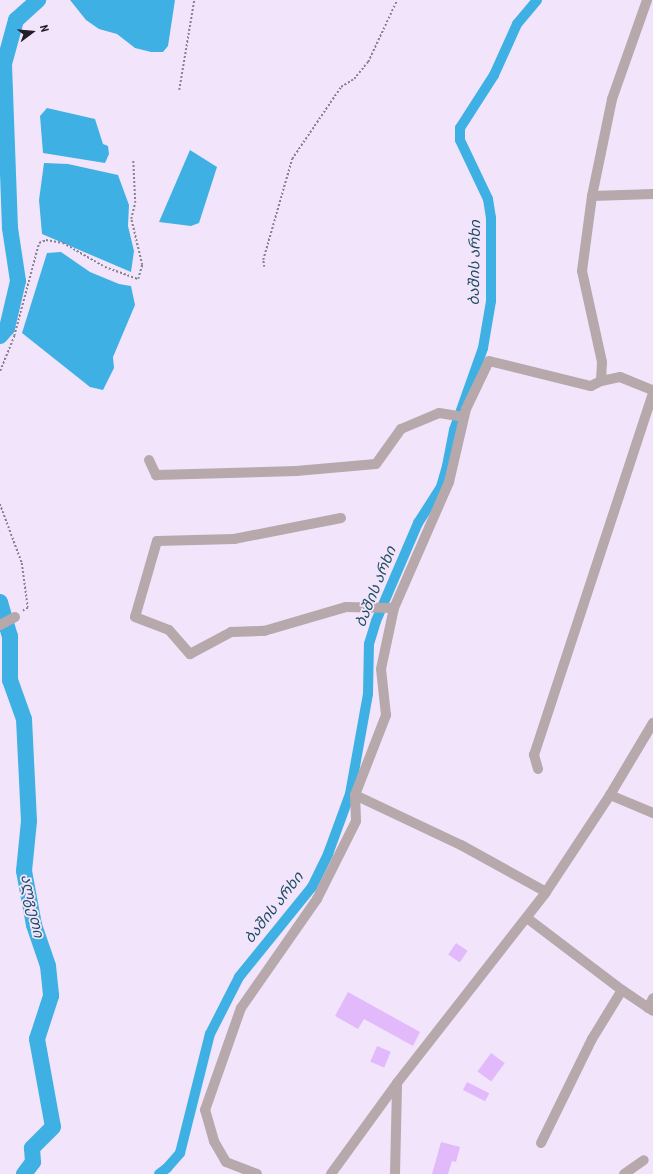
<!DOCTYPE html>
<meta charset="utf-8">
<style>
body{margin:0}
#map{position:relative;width:653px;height:1174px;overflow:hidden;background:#f2e5fb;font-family:"Roboto Condensed","Noto Sans Georgian",sans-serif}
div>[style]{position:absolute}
.water>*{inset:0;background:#3eb0e3}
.canal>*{height:10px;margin:-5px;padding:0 5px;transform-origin:5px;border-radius:5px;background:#3eb0e3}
.river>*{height:16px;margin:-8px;padding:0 8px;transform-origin:8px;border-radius:8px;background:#3eb0e3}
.building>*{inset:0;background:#e2bafc;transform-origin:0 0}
.path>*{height:1.5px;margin-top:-0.75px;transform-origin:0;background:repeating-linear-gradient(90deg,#898090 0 2px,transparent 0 4px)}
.street>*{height:10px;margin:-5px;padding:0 5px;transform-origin:5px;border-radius:5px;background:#b7a8ac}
span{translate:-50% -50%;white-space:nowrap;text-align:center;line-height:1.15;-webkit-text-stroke:3.5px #f2e5fb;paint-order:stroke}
.water-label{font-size:15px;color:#1e4c62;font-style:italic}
.north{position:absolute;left:12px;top:12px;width:40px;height:40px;-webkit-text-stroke:3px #f2e5fb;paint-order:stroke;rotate:74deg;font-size:11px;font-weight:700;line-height:16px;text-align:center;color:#221d27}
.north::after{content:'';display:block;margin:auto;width:14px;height:18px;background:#221d27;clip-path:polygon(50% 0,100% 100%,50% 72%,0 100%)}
</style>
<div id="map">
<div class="water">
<div style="clip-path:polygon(70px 0,175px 0,168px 46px,163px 52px,151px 52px,135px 48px,117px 34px,99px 29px,86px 20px)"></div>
<div style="clip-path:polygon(47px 108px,95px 119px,103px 144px,108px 146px,109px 154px,105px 163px,43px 153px,40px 116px)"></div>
<div style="clip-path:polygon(190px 150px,217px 167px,199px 223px,191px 226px,159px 222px)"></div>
<div style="clip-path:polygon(44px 163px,68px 164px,118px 175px,129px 205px,128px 226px,134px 251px,131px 272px,42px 234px,39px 200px)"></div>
<div style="clip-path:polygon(61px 252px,90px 272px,119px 284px,131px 286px,135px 305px,113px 357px,114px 368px,103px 390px,90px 387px,22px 333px,47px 253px)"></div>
</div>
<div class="canal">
<div style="left:159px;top:1174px;width:10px;rotate:-37deg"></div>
<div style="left:167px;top:1168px;width:20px;rotate:-49deg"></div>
<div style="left:180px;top:1153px;width:123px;rotate:-75.9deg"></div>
<div style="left:210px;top:1034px;width:64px;rotate:-63deg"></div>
<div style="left:239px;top:977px;width:116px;rotate:-51deg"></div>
<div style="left:312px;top:887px;width:37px;rotate:-64deg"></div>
<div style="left:328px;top:854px;width:64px;rotate:-69.9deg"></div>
<div style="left:350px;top:794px;width:102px;rotate:-79.8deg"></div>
<div style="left:368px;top:694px;width:50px;rotate:-88.9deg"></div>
<div style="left:369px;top:644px;width:24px;rotate:-73deg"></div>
<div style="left:376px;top:621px;width:107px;rotate:-66.8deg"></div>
<div style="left:418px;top:523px;width:43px;rotate:-57.4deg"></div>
<div style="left:441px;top:487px;width:22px;rotate:-74deg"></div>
<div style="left:447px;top:466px;width:37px;rotate:-79deg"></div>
<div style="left:454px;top:430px;width:87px;rotate:-70.5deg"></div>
<div style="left:483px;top:348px;width:48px;rotate:-80.3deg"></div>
<div style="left:491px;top:301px;width:83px;rotate:-90deg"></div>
<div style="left:491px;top:218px;width:19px;rotate:-99deg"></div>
<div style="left:488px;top:199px;width:65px;rotate:-115.4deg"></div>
<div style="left:460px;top:140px;width:12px;rotate:-90deg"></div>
<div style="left:460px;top:128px;width:63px;rotate:-57.3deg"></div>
<div style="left:494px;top:75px;width:56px;rotate:-65.7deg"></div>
<div style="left:517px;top:24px;width:31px;rotate:-50deg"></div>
</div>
<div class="river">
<div style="left:0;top:336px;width:11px;rotate:-49deg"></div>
<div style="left:7px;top:328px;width:48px;rotate:-76.8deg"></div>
<div style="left:18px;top:281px;width:54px;rotate:-98.6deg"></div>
<div style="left:10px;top:228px;width:164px;rotate:-92.1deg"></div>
<div style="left:4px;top:64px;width:46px;rotate:-74.7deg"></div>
<div style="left:16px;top:20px;width:30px;rotate:-42deg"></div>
<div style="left:0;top:602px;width:35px;rotate:74deg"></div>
<div style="left:10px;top:636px;width:44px;rotate:90deg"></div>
<div style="left:10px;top:680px;width:41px;rotate:70.3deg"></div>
<div style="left:24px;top:719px;width:102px;rotate:87.2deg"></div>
<div style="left:29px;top:821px;width:50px;rotate:95.7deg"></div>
<div style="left:24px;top:871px;width:55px;rotate:79.5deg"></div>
<div style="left:34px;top:925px;width:43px;rotate:71.1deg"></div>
<div style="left:48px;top:966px;width:30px;rotate:84deg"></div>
<div style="left:51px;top:996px;width:45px;rotate:108deg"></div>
<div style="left:37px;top:1039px;width:89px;rotate:79.7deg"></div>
<div style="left:53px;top:1127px;width:30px;rotate:135deg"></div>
<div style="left:32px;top:1148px;width:14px;rotate:86deg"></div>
<div style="left:33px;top:1162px;width:15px;rotate:127deg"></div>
</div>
<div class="building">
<div style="left:456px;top:943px;width:14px;height:14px;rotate:34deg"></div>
<div style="clip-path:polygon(348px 992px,420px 1032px,413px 1046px,364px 1019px,358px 1029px,335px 1016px)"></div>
<div style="left:377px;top:1046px;width:15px;height:17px;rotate:23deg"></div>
<div style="left:491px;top:1053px;width:17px;height:23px;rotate:36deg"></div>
<div style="left:467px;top:1082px;width:25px;height:9px;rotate:27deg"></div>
<div style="clip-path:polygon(441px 1142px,460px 1147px,456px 1162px,452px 1161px,448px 1174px,432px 1174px)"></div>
</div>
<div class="path">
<div style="left:179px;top:90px;width:91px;rotate:-80.5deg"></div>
<div style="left:264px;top:267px;width:7px;rotate:-98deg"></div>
<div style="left:263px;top:260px;width:105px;rotate:-74deg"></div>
<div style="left:292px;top:159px;width:87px;rotate:-55.8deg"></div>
<div style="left:341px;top:87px;width:15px;rotate:-32deg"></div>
<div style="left:354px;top:79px;width:22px;rotate:-51deg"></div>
<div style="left:368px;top:62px;width:68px;rotate:-64.9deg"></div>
<div style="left:0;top:371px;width:38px;rotate:-68deg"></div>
<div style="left:14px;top:336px;width:96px;rotate:-75deg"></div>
<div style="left:39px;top:243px;width:8px;rotate:-23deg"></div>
<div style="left:46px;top:240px;width:17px;rotate:10deg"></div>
<div style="left:63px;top:243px;width:48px;rotate:29.7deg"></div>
<div style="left:105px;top:267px;width:35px;rotate:20deg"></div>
<div style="left:138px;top:279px;width:15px;rotate:-74deg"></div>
<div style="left:142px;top:265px;width:47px;rotate:-103.4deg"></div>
<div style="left:131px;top:219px;width:16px;rotate:-76deg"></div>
<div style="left:135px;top:203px;width:42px;rotate:-92.7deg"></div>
<div style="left:0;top:504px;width:63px;rotate:69.6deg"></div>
<div style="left:22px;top:563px;width:45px;rotate:82.4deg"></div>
<div style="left:28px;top:608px;width:6px;rotate:149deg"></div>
</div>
<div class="street">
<div style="left:592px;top:196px;width:61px;rotate:-1.9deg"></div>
<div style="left:601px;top:381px;width:19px;rotate:-87deg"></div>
<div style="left:602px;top:362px;width:93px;rotate:-102.4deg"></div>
<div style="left:582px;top:271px;width:76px;rotate:-82.4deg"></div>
<div style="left:592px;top:196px;width:99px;rotate:-78.3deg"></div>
<div style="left:612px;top:99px;width:105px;rotate:-70.5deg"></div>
<div style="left:149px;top:460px;width:17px;rotate:65deg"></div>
<div style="left:156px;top:475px;width:140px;rotate:-1.6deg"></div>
<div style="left:296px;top:471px;width:80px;rotate:-5deg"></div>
<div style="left:376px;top:464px;width:43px;rotate:-54.5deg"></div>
<div style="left:401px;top:429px;width:41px;rotate:-22.8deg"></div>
<div style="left:439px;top:413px;width:25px;rotate:9deg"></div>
<div style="left:341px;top:518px;width:109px;rotate:168.9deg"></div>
<div style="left:234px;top:539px;width:77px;rotate:178.5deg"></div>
<div style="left:157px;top:541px;width:79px;rotate:106.1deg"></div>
<div style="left:135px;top:617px;width:36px;rotate:21deg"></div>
<div style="left:169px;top:630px;width:32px;rotate:49deg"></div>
<div style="left:190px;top:654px;width:47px;rotate:-28.2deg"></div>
<div style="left:231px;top:632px;width:33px;rotate:-2deg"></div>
<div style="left:264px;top:631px;width:85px;rotate:-16.3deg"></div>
<div style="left:346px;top:607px;width:48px;rotate:1.2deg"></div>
<div style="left:0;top:625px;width:17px;rotate:-28deg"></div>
<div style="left:538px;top:769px;width:15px;rotate:-106deg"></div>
<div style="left:534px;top:755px;width:380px;rotate:-71.8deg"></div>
<div style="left:355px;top:795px;width:117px;rotate:25.3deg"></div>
<div style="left:461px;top:845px;width:97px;rotate:28.9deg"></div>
<div style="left:610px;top:795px;width:47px;rotate:22.7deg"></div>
<div style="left:527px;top:918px;width:119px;rotate:37.2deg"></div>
<div style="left:622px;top:990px;width:37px;rotate:34deg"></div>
<div style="left:648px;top:1008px;width:11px;rotate:-63deg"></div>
<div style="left:541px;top:1143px;width:116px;rotate:-63.9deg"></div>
<div style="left:592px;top:1039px;width:57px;rotate:-58.5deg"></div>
<div style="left:257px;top:1174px;width:33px;rotate:-159deg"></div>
<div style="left:226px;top:1162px;width:24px;rotate:-120deg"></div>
<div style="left:214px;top:1141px;width:32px;rotate:-106deg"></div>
<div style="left:205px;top:1110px;width:108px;rotate:-70.6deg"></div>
<div style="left:241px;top:1008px;width:133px;rotate:-55.1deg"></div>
<div style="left:317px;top:899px;width:87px;rotate:-63.4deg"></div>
<div style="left:356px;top:821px;width:26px;rotate:-92deg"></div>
<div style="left:355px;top:795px;width:86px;rotate:-68.8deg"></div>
<div style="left:386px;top:715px;width:46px;rotate:-96.2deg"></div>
<div style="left:381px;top:669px;width:62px;rotate:-78deg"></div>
<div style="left:394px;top:608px;width:137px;rotate:-66.4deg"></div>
<div style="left:449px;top:482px;width:75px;rotate:-76.9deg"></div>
<div style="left:466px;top:409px;width:53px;rotate:-64.4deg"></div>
<div style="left:489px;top:361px;width:105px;rotate:13.8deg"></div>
<div style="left:591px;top:386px;width:11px;rotate:-27deg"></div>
<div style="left:601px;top:381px;width:19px;rotate:-12deg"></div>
<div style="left:620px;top:377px;width:35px;rotate:22deg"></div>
<div style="left:331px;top:1174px;width:112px;rotate:-54deg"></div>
<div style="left:397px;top:1083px;width:242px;rotate:-52deg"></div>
<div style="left:546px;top:892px;width:116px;rotate:-56.6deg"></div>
<div style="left:610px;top:795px;width:84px;rotate:-59.2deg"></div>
<div style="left:395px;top:1174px;width:91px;rotate:-88.7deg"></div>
<div style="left:624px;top:1174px;width:24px;rotate:-35deg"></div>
</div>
<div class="water-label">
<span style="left:475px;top:263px;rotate:-89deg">ბაშის არხი</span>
<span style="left:376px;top:587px;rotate:-68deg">ბაშის არხი</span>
<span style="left:32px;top:906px;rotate:78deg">ალგეთი</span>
<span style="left:274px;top:908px;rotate:-52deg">ბაშის არხი</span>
</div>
<div class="north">N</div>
</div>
